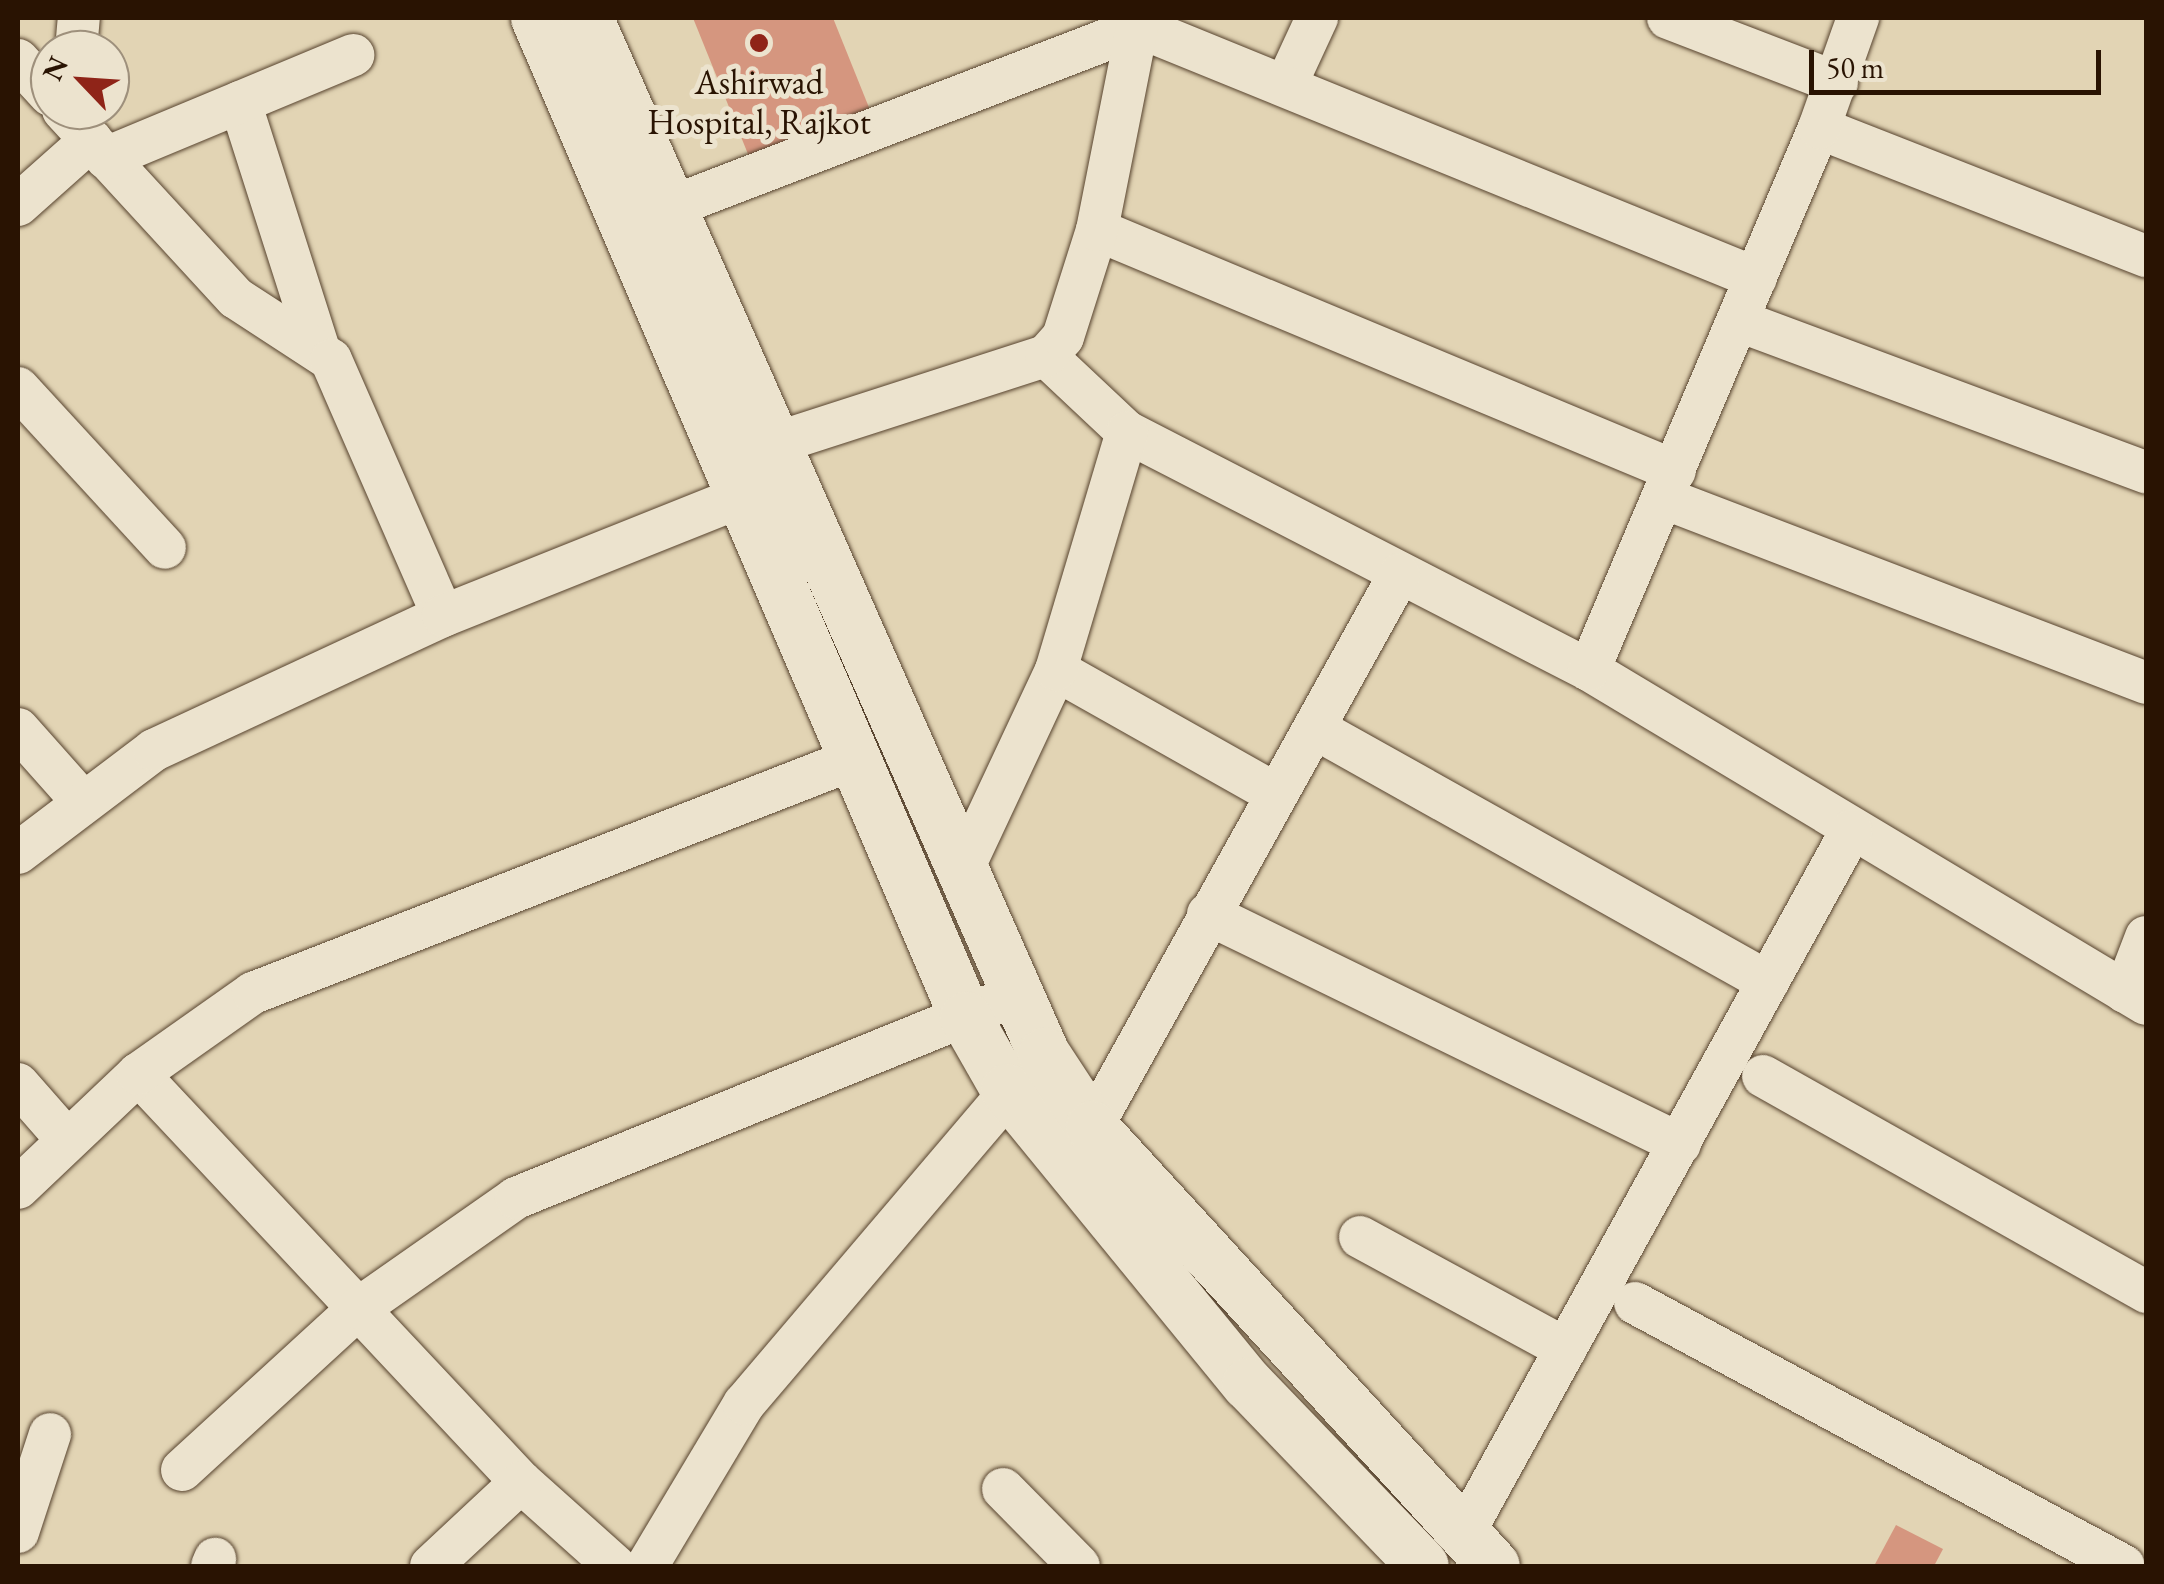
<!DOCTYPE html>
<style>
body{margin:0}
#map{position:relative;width:2164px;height:1584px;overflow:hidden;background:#e2d4b4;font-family:"EB Garamond",serif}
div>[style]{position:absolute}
.building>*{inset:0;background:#d5967f}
.roads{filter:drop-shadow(0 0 2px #57432e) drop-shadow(0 0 2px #57432e)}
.minor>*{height:42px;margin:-21px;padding:0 21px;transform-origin:21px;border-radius:21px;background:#ece3ce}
.tertiary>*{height:52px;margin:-26px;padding:0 26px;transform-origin:26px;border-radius:26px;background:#ece3ce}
.dots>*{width:28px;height:28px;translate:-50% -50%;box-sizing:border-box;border:5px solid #ece3ce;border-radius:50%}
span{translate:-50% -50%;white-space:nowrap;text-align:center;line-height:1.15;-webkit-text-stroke:10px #ece3ce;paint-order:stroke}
.poi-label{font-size:35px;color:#291302}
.frame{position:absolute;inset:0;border:20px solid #291302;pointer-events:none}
.north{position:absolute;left:30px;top:30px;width:100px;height:100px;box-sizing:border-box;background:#ece3ce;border:2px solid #9e907c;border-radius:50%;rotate:295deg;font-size:28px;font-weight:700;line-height:40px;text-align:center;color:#291302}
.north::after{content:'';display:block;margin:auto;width:35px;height:45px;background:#8f2418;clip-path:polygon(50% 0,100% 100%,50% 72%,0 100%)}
.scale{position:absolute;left:1809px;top:50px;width:292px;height:45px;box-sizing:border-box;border:5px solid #291302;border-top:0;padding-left:12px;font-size:30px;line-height:35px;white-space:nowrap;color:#291302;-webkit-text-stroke:8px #ece3ce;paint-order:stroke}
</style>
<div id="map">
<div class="building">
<div style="clip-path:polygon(693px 18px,833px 18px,872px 115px,752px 164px)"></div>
<div style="clip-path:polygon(1896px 1525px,1943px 1549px,1934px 1566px,1874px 1566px)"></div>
</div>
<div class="roads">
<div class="minor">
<div style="left:1668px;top:18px;width:181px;rotate:21deg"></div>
<div style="left:76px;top:50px;width:32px;rotate:-85deg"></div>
<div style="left:18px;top:60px;width:47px;rotate:47.6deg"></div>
<div style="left:1286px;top:85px;width:74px;rotate:-65.2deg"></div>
<div style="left:240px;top:102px;width:257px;rotate:72.3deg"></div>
<div style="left:63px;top:110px;width:255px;rotate:47.4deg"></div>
<div style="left:236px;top:298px;width:113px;rotate:33.1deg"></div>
<div style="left:331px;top:360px;width:279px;rotate:66.4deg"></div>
<div style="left:1819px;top:128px;width:351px;rotate:21.4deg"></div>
<div style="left:106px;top:158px;width:268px;rotate:-22.6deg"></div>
<div style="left:18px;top:205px;width:98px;rotate:-41.7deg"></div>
<div style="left:676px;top:205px;width:496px;rotate:-21deg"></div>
<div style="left:1139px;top:27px;width:666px;rotate:22.14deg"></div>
<div style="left:1097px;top:230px;width:626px;rotate:22.63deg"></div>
<div style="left:1739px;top:321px;width:434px;rotate:20.4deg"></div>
<div style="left:1046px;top:356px;width:111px;rotate:43.2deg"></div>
<div style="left:1127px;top:432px;width:520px;rotate:27.26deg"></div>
<div style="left:1589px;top:670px;width:649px;rotate:30.95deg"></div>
<div style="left:18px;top:388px;width:217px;rotate:47.4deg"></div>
<div style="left:776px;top:443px;width:284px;rotate:-17.9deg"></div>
<div style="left:1046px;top:356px;width:25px;rotate:-48deg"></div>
<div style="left:1063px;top:337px;width:112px;rotate:-72.4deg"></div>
<div style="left:1097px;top:230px;width:216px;rotate:-78.8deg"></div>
<div style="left:1666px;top:499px;width:514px;rotate:20.97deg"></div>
<div style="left:1056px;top:670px;width:253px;rotate:29.4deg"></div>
<div style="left:1589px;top:670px;width:589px;rotate:-67.01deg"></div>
<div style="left:1819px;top:128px;width:117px;rotate:-70.5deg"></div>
<div style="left:18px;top:729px;width:95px;rotate:48.4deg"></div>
<div style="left:1316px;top:729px;width:518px;rotate:29.24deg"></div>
<div style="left:18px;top:853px;width:171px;rotate:-37.1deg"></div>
<div style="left:154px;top:750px;width:319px;rotate:-24.9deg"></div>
<div style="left:443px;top:616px;width:323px;rotate:-21.8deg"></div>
<div style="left:961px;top:873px;width:224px;rotate:-64.9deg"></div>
<div style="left:1056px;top:670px;width:248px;rotate:-73.4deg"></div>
<div style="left:1208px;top:914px;width:525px;rotate:25.98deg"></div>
<div style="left:2125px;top:992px;width:59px;rotate:-69.1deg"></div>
<div style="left:138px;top:1074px;width:560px;rotate:46.81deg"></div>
<div style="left:521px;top:1482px;width:126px;rotate:41.8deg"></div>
<div style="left:1763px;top:1076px;width:440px;rotate:29.4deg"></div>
<div style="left:18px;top:1084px;width:74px;rotate:48.8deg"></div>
<div style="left:1080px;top:1149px;width:657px;rotate:-60.94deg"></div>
<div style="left:18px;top:1188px;width:166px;rotate:-43.5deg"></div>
<div style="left:138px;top:1074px;width:141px;rotate:-35.2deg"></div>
<div style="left:253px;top:993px;width:645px;rotate:-21.27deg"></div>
<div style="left:1360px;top:1237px;width:234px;rotate:28.5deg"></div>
<div style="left:1635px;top:1303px;width:555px;rotate:28.27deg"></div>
<div style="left:182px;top:1470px;width:240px;rotate:-42.5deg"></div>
<div style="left:359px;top:1308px;width:192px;rotate:-35deg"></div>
<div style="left:516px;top:1198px;width:537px;rotate:-22.08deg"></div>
<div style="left:1003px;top:1489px;width:108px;rotate:45.4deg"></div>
<div style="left:18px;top:1532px;width:103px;rotate:-71.9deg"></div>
<div style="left:1464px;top:1533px;width:802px;rotate:-61.13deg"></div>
<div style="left:212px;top:1566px;width:8px;rotate:-67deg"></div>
<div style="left:431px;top:1566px;width:123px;rotate:-43deg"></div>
<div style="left:647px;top:1566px;width:189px;rotate:-59.1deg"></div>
<div style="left:744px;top:1404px;width:440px;rotate:-49.6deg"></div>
</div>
<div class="tertiary">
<div style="left:537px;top:18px;width:1088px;rotate:66.78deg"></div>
<div style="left:966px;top:1018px;width:83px;rotate:60.3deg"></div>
<div style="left:1007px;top:1090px;width:380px;rotate:50.7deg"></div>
<div style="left:1248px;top:1384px;width:252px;rotate:46.1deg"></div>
<div style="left:587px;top:18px;width:1132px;rotate:66.2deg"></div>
<div style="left:1044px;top:1054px;width:87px;rotate:56.7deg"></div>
<div style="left:1092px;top:1127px;width:595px;rotate:47.52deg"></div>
</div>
</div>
<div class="dots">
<div style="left:759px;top:43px;background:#8f2418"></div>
</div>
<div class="poi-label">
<span style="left:759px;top:102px">Ashirwad<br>Hospital, Rajkot</span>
</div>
<div class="frame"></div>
<div class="north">N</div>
<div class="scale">50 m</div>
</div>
